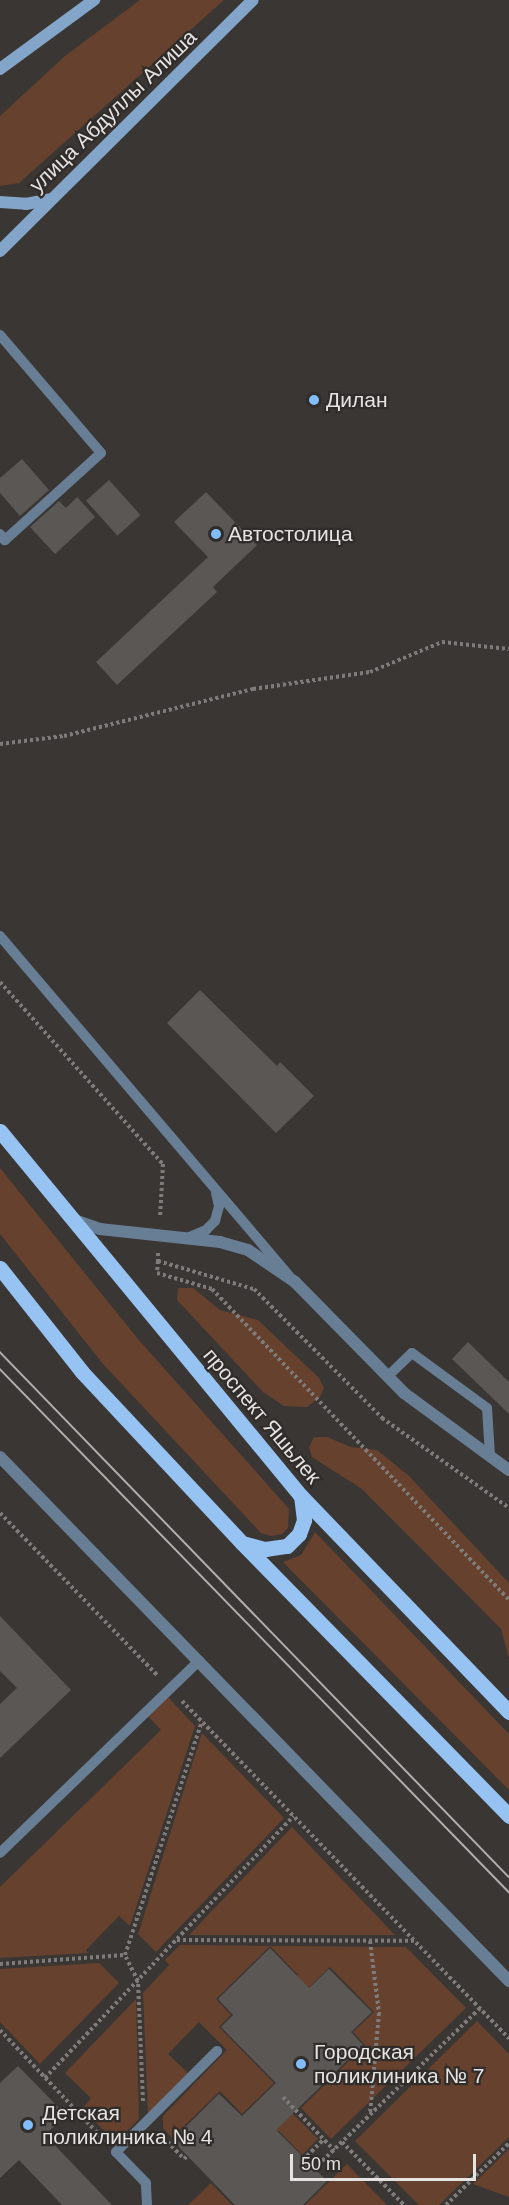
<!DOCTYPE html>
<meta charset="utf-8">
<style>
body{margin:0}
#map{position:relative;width:509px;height:2205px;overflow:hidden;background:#3a3634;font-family:Arial,sans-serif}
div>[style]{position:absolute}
.green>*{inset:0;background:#66412d}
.building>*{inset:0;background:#5b5755;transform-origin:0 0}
.path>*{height:4px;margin-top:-2px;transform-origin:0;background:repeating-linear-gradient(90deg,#7f7b7a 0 3px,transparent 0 6px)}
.lane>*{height:10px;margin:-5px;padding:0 5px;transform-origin:5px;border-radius:5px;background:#687e94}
.street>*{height:12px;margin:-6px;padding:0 6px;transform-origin:6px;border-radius:6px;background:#687e94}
.secondary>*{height:12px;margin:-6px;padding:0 6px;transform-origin:6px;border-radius:6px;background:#83a5c9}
.primary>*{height:15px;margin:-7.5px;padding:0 7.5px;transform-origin:7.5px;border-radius:7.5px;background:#97c3f2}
.tram>*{height:1.5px;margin:-0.75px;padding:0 0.75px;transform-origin:0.75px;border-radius:0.75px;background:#b1aead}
.dots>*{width:16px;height:16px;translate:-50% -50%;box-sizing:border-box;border:3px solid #302c2a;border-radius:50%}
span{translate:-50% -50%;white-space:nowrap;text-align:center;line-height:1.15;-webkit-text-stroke:4.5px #302c2a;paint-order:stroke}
.street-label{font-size:21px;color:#e5e3e2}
.poi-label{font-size:21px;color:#e5e3e2}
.left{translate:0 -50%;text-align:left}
.scale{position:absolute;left:290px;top:2154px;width:186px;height:27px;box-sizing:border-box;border:3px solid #e5e3e2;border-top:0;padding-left:8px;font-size:18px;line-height:21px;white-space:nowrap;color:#e5e3e2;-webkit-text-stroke:4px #302c2a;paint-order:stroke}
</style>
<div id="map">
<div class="green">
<div style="clip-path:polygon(140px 0,224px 0,19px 183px,0 186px,0 116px,65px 56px)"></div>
<div style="clip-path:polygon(0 1168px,138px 1339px,289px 1509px,288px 1528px,282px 1534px,271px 1536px,261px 1533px,103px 1364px,0 1234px)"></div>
<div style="clip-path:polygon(178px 1288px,193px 1288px,220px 1310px,258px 1320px,319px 1378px,324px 1388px,320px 1397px,307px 1407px,284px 1406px,263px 1392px,177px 1300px)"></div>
<div style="clip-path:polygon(314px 1437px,327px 1437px,351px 1447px,377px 1450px,409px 1476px,509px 1583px,509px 1658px,501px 1629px,362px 1489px,312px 1457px,309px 1447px)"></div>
<div style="clip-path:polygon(315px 1532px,509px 1734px,509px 1790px,283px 1562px,301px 1555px)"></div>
<div style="clip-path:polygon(168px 1697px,195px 1726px,130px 1926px,119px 1916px,86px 1950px,88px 1953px,0 1958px,0 1887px,161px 1730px,148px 1716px)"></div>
<div style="clip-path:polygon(202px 1733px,284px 1818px,156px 1952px,138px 1934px)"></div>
<div style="clip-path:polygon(292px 1827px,395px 1935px,189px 1935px)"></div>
<div style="clip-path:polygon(180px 1945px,406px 1947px,466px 2008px,331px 2139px,301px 2108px,365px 2045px,353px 2032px,374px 2012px,330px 1967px,299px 1997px,288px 1985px,298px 1975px,270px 1946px,216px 1999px,231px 2015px,219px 2027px,274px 2083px,242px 2114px,220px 2091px,172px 2138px,163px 2128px,163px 2116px,227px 2050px,199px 2022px,168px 2054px,188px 2073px,148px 2114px,143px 1993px,169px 1965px,165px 1960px)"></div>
<div style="clip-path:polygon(99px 1963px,119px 1983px,40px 2064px,0 2022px,0 1969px)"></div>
<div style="clip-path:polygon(136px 1999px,139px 2119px,116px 2142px,82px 2109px,91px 2098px,65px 2073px)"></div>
<div style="clip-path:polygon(477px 2021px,509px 2054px,509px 2137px,439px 2205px,419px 2205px,355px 2141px)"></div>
<div style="clip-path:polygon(280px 2101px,318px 2139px,302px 2155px,279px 2131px,268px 2142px)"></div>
<div style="clip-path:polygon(509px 2149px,509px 2197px,473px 2184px)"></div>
<div style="clip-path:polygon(347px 2164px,387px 2205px,305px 2205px)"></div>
<div style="clip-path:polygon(211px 2183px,232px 2205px,188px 2205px)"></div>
</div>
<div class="building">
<div style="clip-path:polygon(22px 459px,49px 490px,20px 516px,0 493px,0 478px)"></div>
<div style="left:109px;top:480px;width:47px;height:31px;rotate:48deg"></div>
<div style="clip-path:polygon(206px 492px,257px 545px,213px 587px,217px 592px,117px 685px,96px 662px,208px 557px,174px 522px)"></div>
<div style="clip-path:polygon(77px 497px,95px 517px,55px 554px,30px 527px,59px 501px,66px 508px)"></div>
<div style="clip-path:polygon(200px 990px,277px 1066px,280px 1062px,314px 1096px,276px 1133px,167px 1023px)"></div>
<div style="clip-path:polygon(468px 1342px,509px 1382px,509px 1414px,452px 1359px)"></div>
<div style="clip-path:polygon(0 1616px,71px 1690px,0 1758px,0 1704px,17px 1688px,0 1671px)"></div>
<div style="clip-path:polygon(270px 1948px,309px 1988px,329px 1969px,372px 2012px,351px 2032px,363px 2045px,276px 2130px,327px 2181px,303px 2205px,235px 2205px,172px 2140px,219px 2094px,242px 2116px,276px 2083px,221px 2027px,233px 2015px,218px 1999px)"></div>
<div style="clip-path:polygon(18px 2066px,66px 2115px,45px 2135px,112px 2205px,62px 2205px,19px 2160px,0 2178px,0 2083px)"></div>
</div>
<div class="path">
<div style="left:0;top:744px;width:64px;rotate:-7.1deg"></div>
<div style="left:64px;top:736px;width:195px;rotate:-14deg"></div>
<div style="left:253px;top:689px;width:118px;rotate:-8.3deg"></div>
<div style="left:370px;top:672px;width:78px;rotate:-22.6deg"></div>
<div style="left:442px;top:642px;width:67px;rotate:6deg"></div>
<div style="left:0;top:982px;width:244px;rotate:48.2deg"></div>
<div style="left:163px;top:1164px;width:54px;rotate:93.2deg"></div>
<div style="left:158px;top:1253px;width:8px;rotate:90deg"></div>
<div style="left:158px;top:1261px;width:100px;rotate:16.3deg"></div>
<div style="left:254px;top:1289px;width:182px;rotate:45.2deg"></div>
<div style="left:382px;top:1418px;width:156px;rotate:35.3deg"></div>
<div style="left:158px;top:1261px;width:12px;rotate:95deg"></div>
<div style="left:157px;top:1273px;width:57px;rotate:16.2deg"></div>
<div style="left:212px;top:1289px;width:430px;rotate:46.3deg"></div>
<div style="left:0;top:1513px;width:227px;rotate:45.9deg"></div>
<div style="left:182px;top:1701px;width:470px;rotate:45.9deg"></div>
<div style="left:177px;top:1940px;width:237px;rotate:0.2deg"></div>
<div style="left:370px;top:1941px;width:73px;rotate:82.9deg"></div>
<div style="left:379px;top:2013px;width:101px;rotate:95.1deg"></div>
<div style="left:0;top:1964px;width:125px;rotate:-4.1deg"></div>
<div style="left:0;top:2030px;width:153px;rotate:46.6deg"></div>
<div style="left:45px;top:2078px;width:361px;rotate:-46.5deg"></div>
<div style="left:283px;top:2097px;width:74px;rotate:46.1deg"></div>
<div style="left:143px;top:2101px;width:120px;rotate:-92.4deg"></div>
<div style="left:138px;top:1981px;width:29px;rotate:-117deg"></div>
<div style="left:125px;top:1955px;width:246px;rotate:-71.8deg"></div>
<div style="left:159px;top:2133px;width:36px;rotate:46deg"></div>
<div style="left:184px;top:2159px;width:4px;rotate:-45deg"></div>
<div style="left:342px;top:2142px;width:88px;rotate:45.5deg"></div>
<div style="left:303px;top:2160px;width:30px;rotate:-45deg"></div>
<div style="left:314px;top:2169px;width:231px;rotate:-44.1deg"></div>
<div style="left:446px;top:2205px;width:88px;rotate:-44.5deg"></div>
</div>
<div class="lane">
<div style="left:0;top:335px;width:155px;rotate:49.4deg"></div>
<div style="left:101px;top:453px;width:130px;rotate:137.8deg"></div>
<div style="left:5px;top:540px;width:8px;rotate:-130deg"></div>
<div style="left:0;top:936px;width:445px;rotate:49.6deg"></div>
<div style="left:187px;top:1238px;width:21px;rotate:-23deg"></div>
<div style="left:206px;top:1230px;width:13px;rotate:-45deg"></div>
<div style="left:215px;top:1221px;width:16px;rotate:-75deg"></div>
<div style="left:219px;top:1206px;width:13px;rotate:-103deg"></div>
<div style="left:388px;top:1376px;width:33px;rotate:-44deg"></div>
<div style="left:412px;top:1353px;width:93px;rotate:36.3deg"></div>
<div style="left:487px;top:1408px;width:48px;rotate:86.4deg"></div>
<div style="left:0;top:1853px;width:277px;rotate:-44deg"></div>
<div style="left:147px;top:2205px;width:22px;rotate:-93deg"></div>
<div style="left:146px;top:2183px;width:43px;rotate:-134.1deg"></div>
<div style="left:116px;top:2152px;width:143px;rotate:-45deg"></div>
</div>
<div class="street">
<div style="left:74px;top:1220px;width:28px;rotate:19deg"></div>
<div style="left:100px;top:1229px;width:121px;rotate:6.2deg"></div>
<div style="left:220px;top:1242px;width:29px;rotate:16deg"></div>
<div style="left:248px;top:1250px;width:57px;rotate:34.2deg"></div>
<div style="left:295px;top:1282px;width:156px;rotate:45.5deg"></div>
<div style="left:404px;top:1393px;width:130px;rotate:36.3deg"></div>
<div style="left:0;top:1457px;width:731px;rotate:45.83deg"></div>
</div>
<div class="secondary">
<div style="left:0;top:69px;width:117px;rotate:-36.3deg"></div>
<div style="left:0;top:202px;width:26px;rotate:4deg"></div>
<div style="left:26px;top:204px;width:25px;rotate:-11deg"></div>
<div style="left:0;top:251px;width:356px;rotate:-44.8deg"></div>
</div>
<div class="primary">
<div style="left:0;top:1131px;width:473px;rotate:50.5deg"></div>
<div style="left:301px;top:1496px;width:300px;rotate:46.1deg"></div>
<div style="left:0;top:1268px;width:132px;rotate:51.7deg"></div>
<div style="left:82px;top:1372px;width:234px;rotate:46.9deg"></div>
<div style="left:242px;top:1543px;width:382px;rotate:45.6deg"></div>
<div style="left:242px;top:1543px;width:24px;rotate:15deg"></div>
<div style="left:265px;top:1549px;width:22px;rotate:-8deg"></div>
<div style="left:287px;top:1546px;width:17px;rotate:-45deg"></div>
<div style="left:299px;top:1534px;width:15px;rotate:-70deg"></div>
<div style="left:304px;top:1520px;width:24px;rotate:-97deg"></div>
</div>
<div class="tram">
<div style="left:0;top:1352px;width:731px;rotate:45.89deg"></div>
<div style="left:0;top:1369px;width:730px;rotate:45.78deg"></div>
</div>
<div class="dots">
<div style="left:314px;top:400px;background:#81bdfa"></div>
<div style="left:216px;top:534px;background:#81bdfa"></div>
<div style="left:301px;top:2064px;background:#81bdfa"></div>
<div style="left:28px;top:2125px;background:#81bdfa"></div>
</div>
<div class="street-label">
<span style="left:113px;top:111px;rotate:-44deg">улица Абдуллы Алиша</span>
<span style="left:262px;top:1416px;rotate:50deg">проспект Яшьлек</span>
</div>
<div class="poi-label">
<span class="left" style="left:326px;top:400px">Дилан</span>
<span class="left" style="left:228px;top:534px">Автостолица</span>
<span class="left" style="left:314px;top:2064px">Городская<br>поликлиника № 7</span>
<span class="left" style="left:42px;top:2125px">Детская<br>поликлиника № 4</span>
</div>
<div class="scale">50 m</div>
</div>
